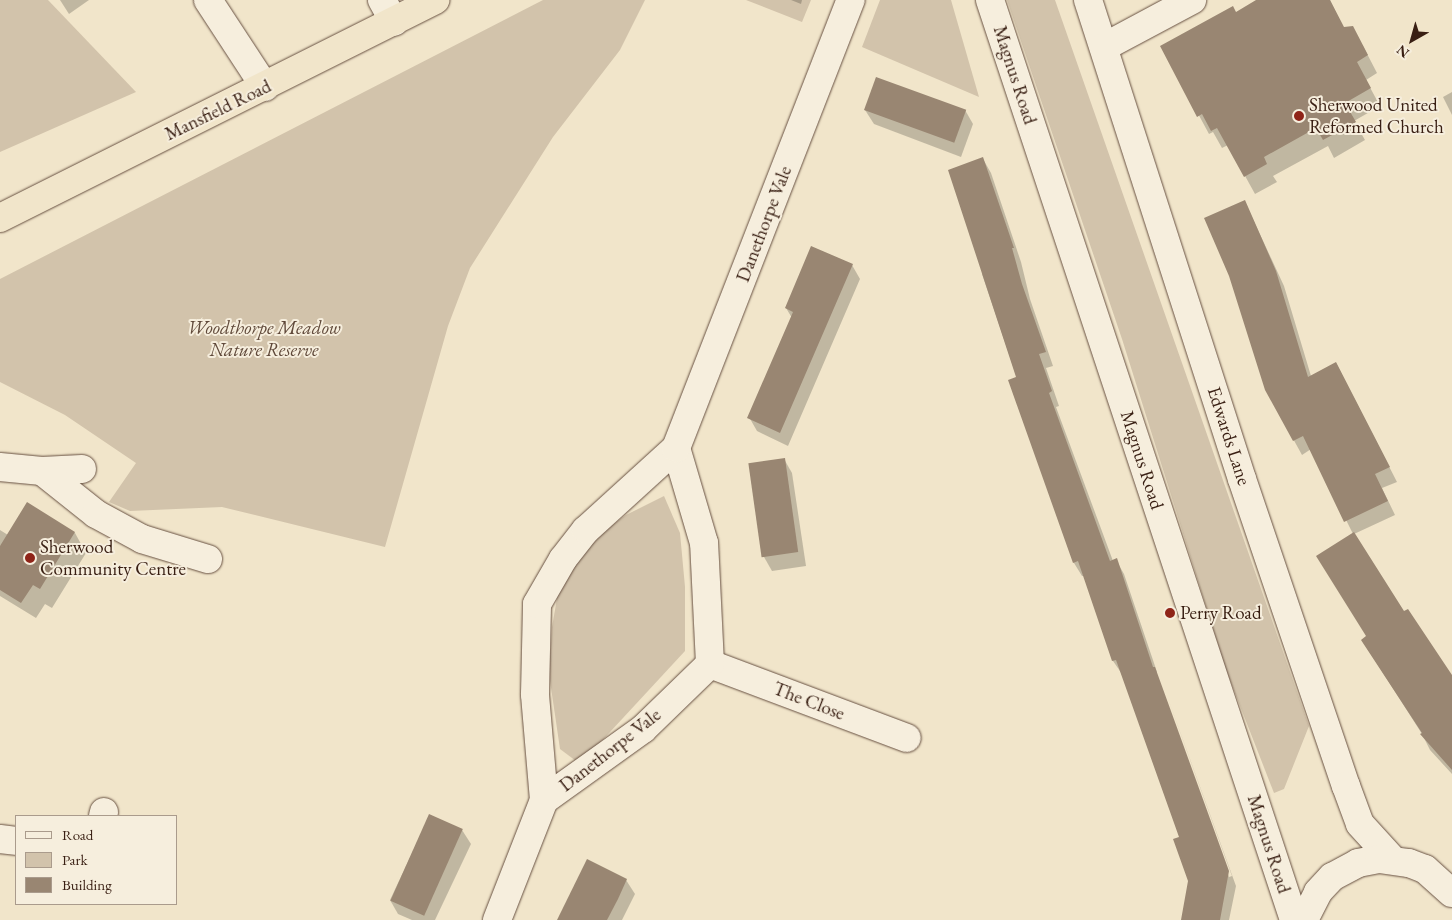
<!DOCTYPE html>
<style>
body{margin:0}
#map{position:relative;width:1452px;height:920px;overflow:hidden;background:#f1e5ca;font-family:"EB Garamond",serif}
div>[style]{position:absolute}
.green>*{inset:0;background:#d2c3ab}
.shadow>*{inset:0;background:#0003}
.building>*{inset:0;background:#998672;transform-origin:0 0}
.roads{filter:drop-shadow(0 0 1px #675041) drop-shadow(0 0 1px #675041)}
.minor>*{height:28px;margin:-14px;padding:0 14px;transform-origin:14px;border-radius:14px;background:#f6eedd}
.highway>*{height:28px;margin:-14px;padding:0 14px;transform-origin:14px;border-radius:14px;background:#f1e5ca}
.dots>*{width:14px;height:14px;translate:-50% -50%;box-sizing:border-box;border:2px solid #f6eedd;border-radius:50%}
span{translate:-50% -50%;white-space:nowrap;text-align:center;line-height:1.15;-webkit-text-stroke:4px #f6eedd;paint-order:stroke}
.street-label{font-size:19px;color:#391f13}
.poi-label{font-size:19px;color:#391f13}
.left{translate:0 -50%;text-align:left}
.park-label{font-size:19px;color:#5f4839;font-style:italic}
.legend{position:absolute;left:15px;top:815px;width:162px;height:90px;box-sizing:border-box;background:#f6eedd;border:1px solid #aa9b8c;margin:0;padding:6px 9px;list-style:none;font-size:15px;color:#391f13}
.legend li{display:flex;align-items:center;gap:10px;height:25px}
.legend b{width:25px;border:1px solid #aa9b8c}
.north{position:absolute;left:1387px;top:15px;width:50px;height:50px;-webkit-text-stroke:4px #f6eedd;paint-order:stroke;rotate:218deg;font-size:14px;font-weight:700;line-height:20px;text-align:center;color:#391f13}
.north::after{content:'';display:block;margin:auto;width:18px;height:22px;background:#391f13;clip-path:polygon(50% 0,100% 100%,50% 72%,0 100%)}
</style>
<div id="map">
<div class="green">
<div style="clip-path:polygon(0 0,48px 0,136px 92px,0 152px)"></div>
<div style="clip-path:polygon(543px 0,645px 0,620px 50px,553px 137px,470px 268px,448px 326px,385px 547px,222px 507px,130px 511px,109px 502px,136px 463px,65px 415px,0 382px,0 279px)"></div>
<div style="clip-path:polygon(746px 0,811px 0,802px 22px)"></div>
<div style="clip-path:polygon(880px 0,951px 0,979px 97px,862px 47px)"></div>
<div style="clip-path:polygon(1007px 0,1055px 0,1309px 726px,1284px 789px,1274px 793px,1226px 670px,1122px 339px)"></div>
<div style="clip-path:polygon(664px 496px,680px 533px,685px 587px,685px 651px,598px 745px,576px 761px,560px 749px,549px 674px,552px 627px,559px 587px,587px 543px,626px 515px)"></div>
</div>
<div class="shadow">
<div style="clip-path:polygon(60px 0,89px 0,69px 14px)"></div>
<div style="clip-path:polygon(791px 0,802px 0,801px 4px)"></div>
<div style="clip-path:polygon(1258px 0,1330px 0,1344px 29px,1363px 46px,1377px 73px,1366px 80px,1380px 106px,1354px 121px,1365px 140px,1334px 158px,1328px 146px,1273px 176px,1277px 182px,1255px 194px,1228px 145px,1222px 148px,1213px 132px,1209px 134px,1162px 47px,1236px 14px)"></div>
<div style="clip-path:polygon(1452px 92px,1452px 115px,1443px 97px)"></div>
<div style="clip-path:polygon(865px 110px,965px 110px,973px 124px,961px 157px,874px 124px)"></div>
<div style="clip-path:polygon(983px 159px,991px 173px,1021px 262px,1030px 299px,1053px 366px,1046px 368px,1059px 406px,1056px 407px,1113px 561px,1116px 560px,1124px 574px,1157px 672px,1155px 672px,1229px 877px,1232px 876px,1161px 679px,1236px 886px,1229px 920px,1182px 920px,1189px 881px,1180px 838px,1122px 674px,1113px 661px,1084px 576px,1082px 576px,1074px 563px,1023px 419px,1017px 378px,982px 274px,985px 273px)"></div>
<div style="clip-path:polygon(1245px 202px,1284px 286px,1311px 376px,1336px 363px,1397px 482px,1382px 488px,1395px 515px,1354px 534px,1404px 613px,1452px 680px,1452px 774px,1430px 750px,1422px 734px,1362px 640px,1367px 637px,1353px 534px,1311px 449px,1302px 455px,1265px 388px)"></div>
<div style="clip-path:polygon(852px 265px,860px 279px,788px 446px,757px 431px,749px 417px,792px 318px,786px 308px)"></div>
<div style="clip-path:polygon(784px 459px,792px 473px,806px 566px,772px 571px,764px 557px,749px 464px)"></div>
<div style="clip-path:polygon(27px 504px,75px 533px,86px 553px,52px 608px,45px 604px,36px 618px,0 596px,0 530px,8px 535px)"></div>
<div style="clip-path:polygon(430px 815px,462px 830px,471px 844px,435px 920px,412px 920px,398px 914px,390px 900px)"></div>
<div style="clip-path:polygon(626px 880px,635px 894px,622px 920px,559px 920px)"></div>
</div>
<div class="building">
<div style="clip-path:polygon(1256px 0,1330px 0,1344px 27px,1353px 26px,1368px 55px,1357px 62px,1371px 88px,1345px 103px,1356px 122px,1323px 140px,1316px 128px,1264px 157px,1267px 164px,1244px 177px,1217px 128px,1211px 131px,1202px 114px,1197px 117px,1160px 46px,1233px 6px,1236px 12px)"></div>
<div style="left:876px;top:77px;width:96px;height:35px;rotate:20deg"></div>
<div style="clip-path:polygon(983px 157px,1014px 248px,1012px 248px,1022px 284px,1046px 352px,1039px 354px,1052px 391px,1049px 393px,1110px 561px,1117px 558px,1153px 667px,1155px 667px,1229px 871px,1220px 920px,1181px 920px,1188px 881px,1173px 839px,1179px 837px,1116px 660px,1112px 661px,1078px 561px,1073px 563px,1008px 380px,1016px 377px,948px 170px)"></div>
<div style="clip-path:polygon(1245px 200px,1276px 271px,1308px 377px,1336px 362px,1390px 467px,1375px 474px,1388px 501px,1344px 522px,1303px 436px,1293px 441px,1265px 390px,1229px 276px,1204px 218px)"></div>
<div style="clip-path:polygon(811px 246px,853px 264px,780px 433px,747px 418px,793px 312px,785px 308px)"></div>
<div style="left:785px;top:458px;width:95px;height:37px;rotate:82deg"></div>
<div style="clip-path:polygon(27px 502px,75px 532px,40px 589px,33px 585px,21px 603px,0 590px,0 546px)"></div>
<div style="clip-path:polygon(1354px 532px,1404px 611px,1408px 609px,1452px 675px,1452px 770px,1420px 734px,1422px 733px,1361px 640px,1366px 636px,1316px 556px)"></div>
<div style="left:429px;top:814px;width:37px;height:95px;rotate:24deg"></div>
<div style="clip-path:polygon(587px 859px,627px 879px,618px 899px,607px 920px,557px 920px)"></div>
</div>
<div class="roads">
<div class="minor">
<div style="left:208px;top:0;width:104px;rotate:56.8deg"></div>
<div style="left:382px;top:0;width:25px;rotate:61deg"></div>
<div style="left:990px;top:0;width:969px;rotate:71.71deg"></div>
<div style="left:1088px;top:0;width:503px;rotate:72.18deg"></div>
<div style="left:1242px;top:479px;width:324px;rotate:71.3deg"></div>
<div style="left:1346px;top:786px;width:40px;rotate:69.8deg"></div>
<div style="left:1360px;top:824px;width:47px;rotate:47.6deg"></div>
<div style="left:1104px;top:47px;width:100px;rotate:-28.1deg"></div>
<div style="left:0;top:467px;width:42px;rotate:5.4deg"></div>
<div style="left:42px;top:471px;width:40px;rotate:-2.9deg"></div>
<div style="left:42px;top:471px;width:69px;rotate:38.5deg"></div>
<div style="left:96px;top:514px;width:52px;rotate:28.5deg"></div>
<div style="left:142px;top:539px;width:69px;rotate:16.9deg"></div>
<div style="left:710px;top:664px;width:210px;rotate:20.6deg"></div>
<div style="left:544px;top:800px;width:122px;rotate:-35.6deg"></div>
<div style="left:643px;top:729px;width:93px;rotate:-44.1deg"></div>
<div style="left:710px;top:664px;width:121px;rotate:-92.8deg"></div>
<div style="left:704px;top:543px;width:99px;rotate:-106.4deg"></div>
<div style="left:103px;top:816px;width:4px;rotate:-76deg"></div>
<div style="left:0;top:839px;width:16px;rotate:7deg"></div>
<div style="left:497px;top:920px;width:129px;rotate:-68.6deg"></div>
<div style="left:544px;top:800px;width:106px;rotate:-94.9deg"></div>
<div style="left:535px;top:694px;width:90px;rotate:-88.7deg"></div>
<div style="left:537px;top:604px;width:52px;rotate:-60deg"></div>
<div style="left:563px;top:559px;width:37px;rotate:-52deg"></div>
<div style="left:586px;top:530px;width:122px;rotate:-42.3deg"></div>
<div style="left:676px;top:448px;width:481px;rotate:-68.7deg"></div>
<div style="left:1304px;top:920px;width:31px;rotate:-63deg"></div>
<div style="left:1318px;top:892px;width:21px;rotate:-47deg"></div>
<div style="left:1332px;top:877px;width:30px;rotate:-28deg"></div>
<div style="left:1358px;top:863px;width:21px;rotate:-11deg"></div>
<div style="left:1379px;top:859px;width:30px;rotate:8deg"></div>
<div style="left:1409px;top:863px;width:17px;rotate:21deg"></div>
<div style="left:1425px;top:869px;width:36px;rotate:42deg"></div>
</div>
<div class="highway">
<div style="left:0;top:218px;width:487px;rotate:-26.6deg"></div>
</div>
</div>
<div class="dots">
<div style="left:1299px;top:116px;background:#8f2418"></div>
<div style="left:30px;top:558px;background:#8f2418"></div>
<div style="left:1170px;top:613px;background:#8f2418"></div>
</div>
<div class="street-label">
<span style="left:1015px;top:75px;rotate:72deg">Magnus Road</span>
<span style="left:218px;top:110px;rotate:-26deg">Mansfield Road</span>
<span style="left:764px;top:224px;rotate:-69deg">Danethorpe Vale</span>
<span style="left:1229px;top:436px;rotate:72deg">Edwards Lane</span>
<span style="left:1142px;top:460px;rotate:72deg">Magnus Road</span>
<span style="left:809px;top:701px;rotate:21deg">The Close</span>
<span style="left:610px;top:750px;rotate:-38deg">Danethorpe Vale</span>
<span style="left:1269px;top:844px;rotate:72deg">Magnus Road</span>
</div>
<div class="poi-label">
<span class="left" style="left:1309px;top:116px">Sherwood United<br>Reformed Church</span>
<span class="left" style="left:40px;top:558px">Sherwood<br>Community Centre</span>
<span class="left" style="left:1180px;top:613px">Perry Road</span>
</div>
<div class="park-label">
<span style="left:264px;top:339px">Woodthorpe Meadow<br>Nature Reserve</span>
</div>
<ul class="legend">
<li><b style="height:6px;background:#f6eedd"></b>Road</li>
<li><b style="height:14px;background:#d2c3ab"></b>Park</li>
<li><b style="height:14px;background:#998672"></b>Building</li>
</ul>
<div class="north">N</div>
</div>
